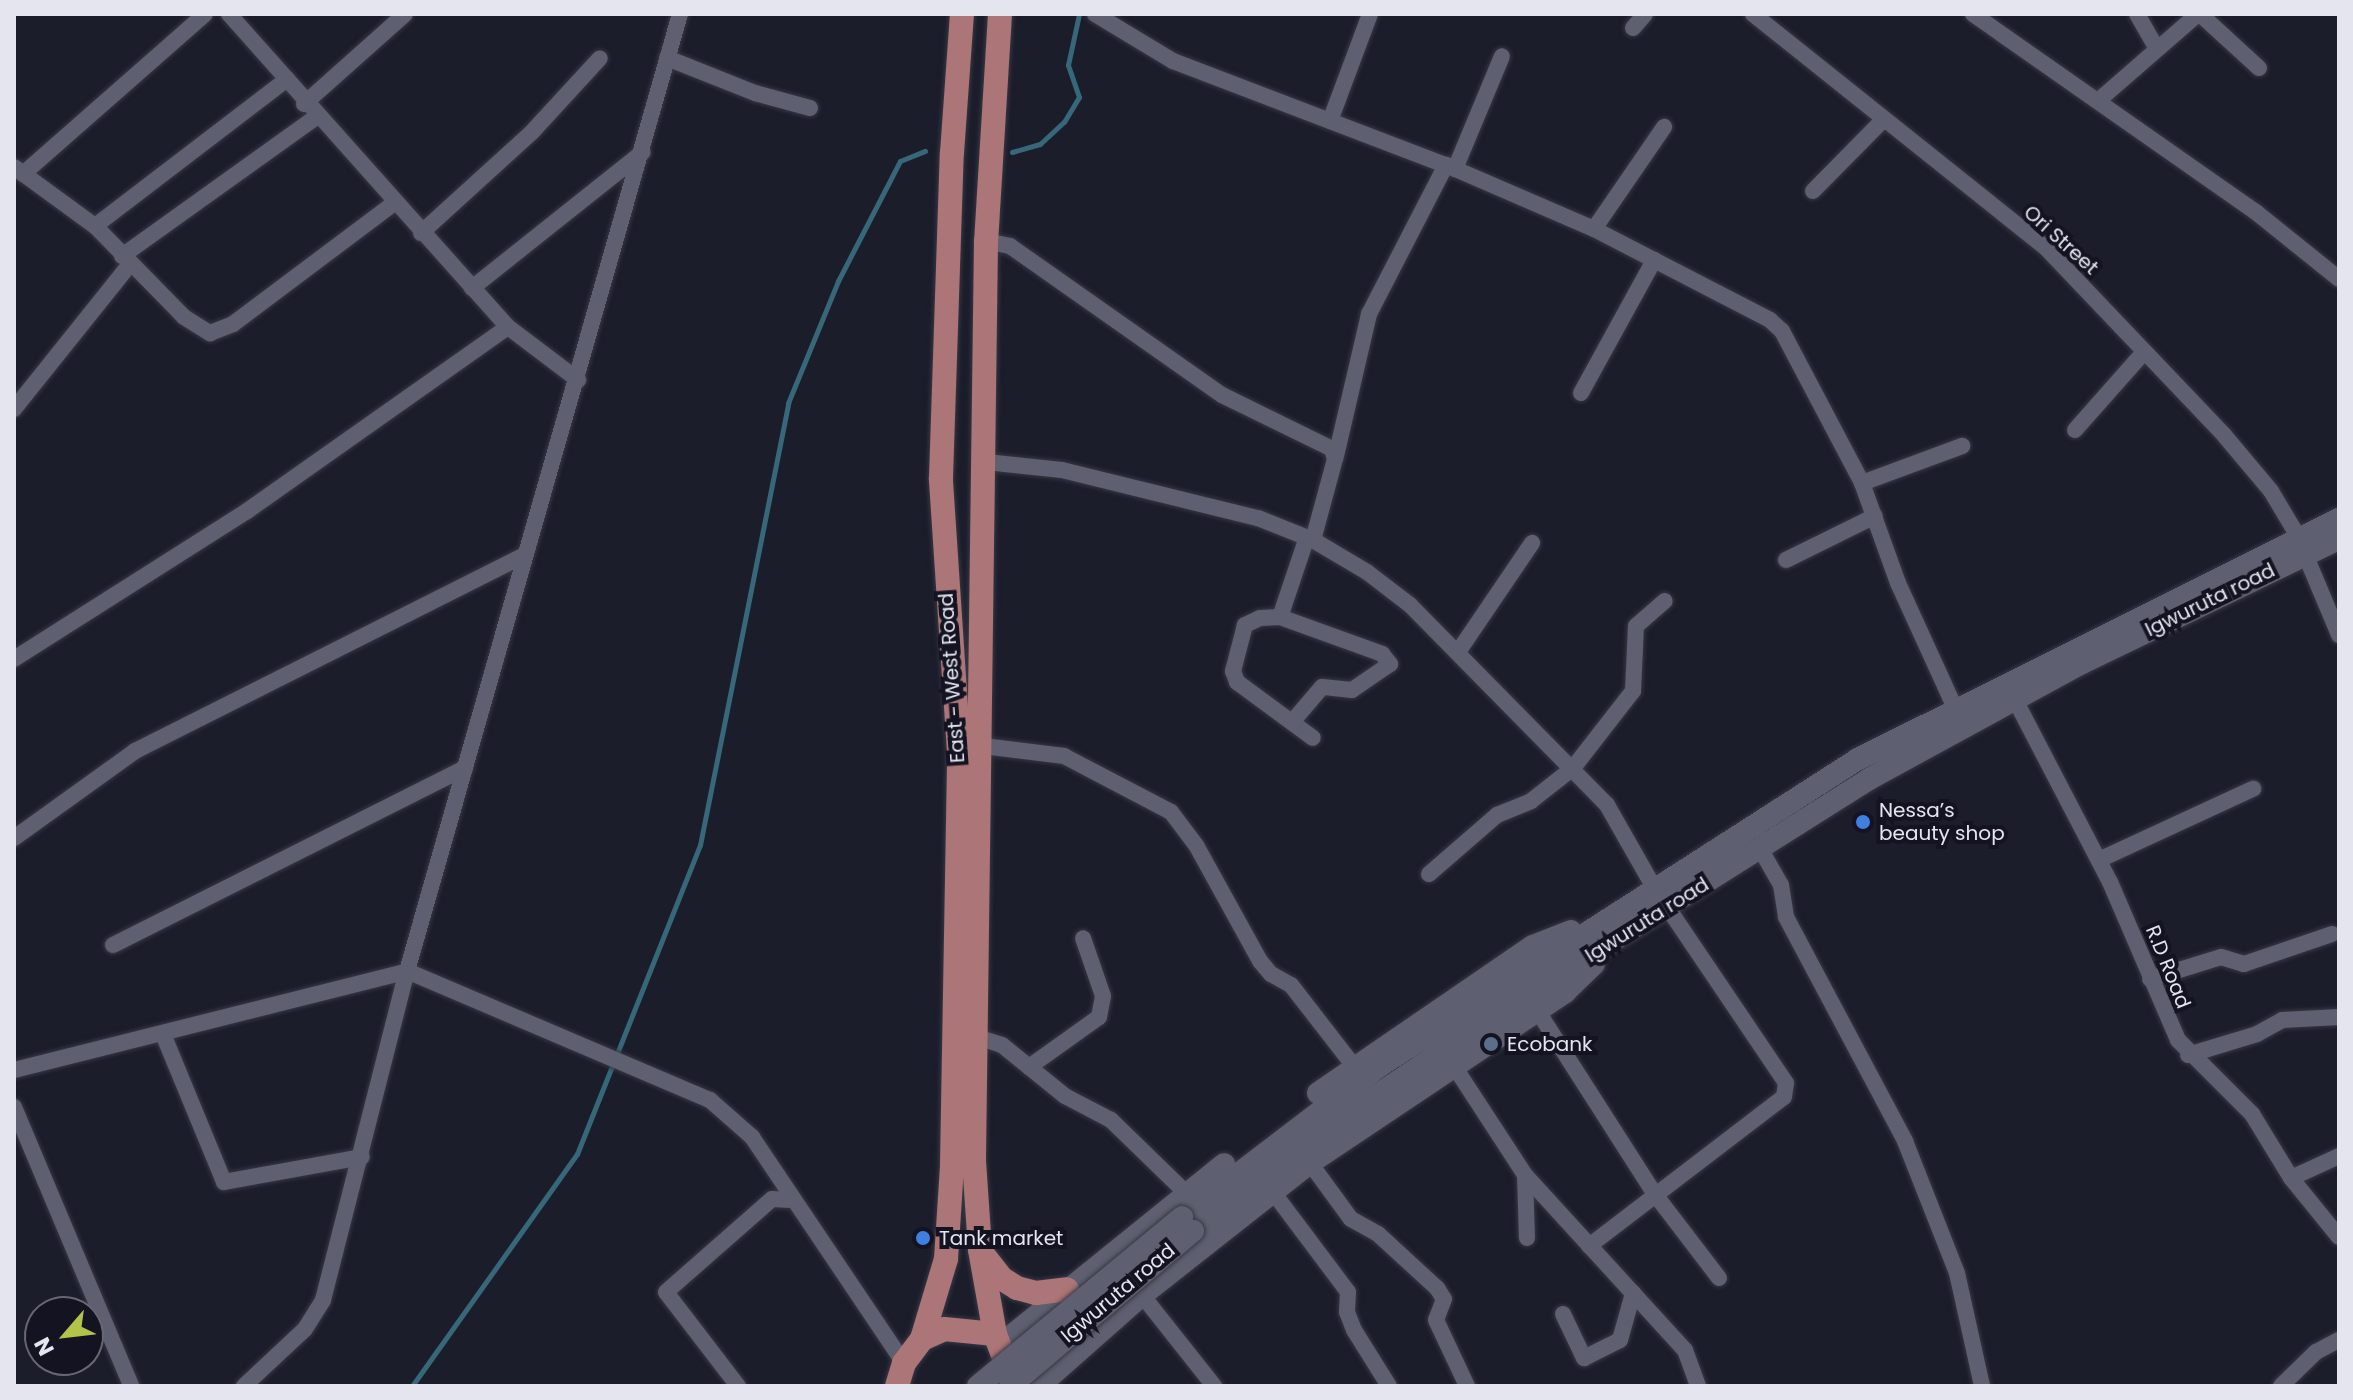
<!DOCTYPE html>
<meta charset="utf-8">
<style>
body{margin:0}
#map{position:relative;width:2353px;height:1400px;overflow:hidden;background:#1c1d2b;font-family:Poppins,sans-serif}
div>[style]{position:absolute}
.stream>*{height:5px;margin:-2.5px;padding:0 2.5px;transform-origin:2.5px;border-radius:2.5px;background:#36687a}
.roads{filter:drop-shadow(0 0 2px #383843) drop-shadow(0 0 2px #383843)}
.street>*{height:16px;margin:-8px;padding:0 8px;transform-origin:8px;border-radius:8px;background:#5e5f70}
.secondary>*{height:22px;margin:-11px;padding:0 11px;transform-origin:11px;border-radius:11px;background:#5e5f70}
.primary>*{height:24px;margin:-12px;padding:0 12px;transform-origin:12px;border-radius:12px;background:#ac7577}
.bridges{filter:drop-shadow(0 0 2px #383843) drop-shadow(0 0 2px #383843)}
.secondary-bridge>*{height:22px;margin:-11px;padding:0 11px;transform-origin:11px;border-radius:11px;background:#5e5f70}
.dots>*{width:22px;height:22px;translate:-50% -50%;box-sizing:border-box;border:4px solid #131321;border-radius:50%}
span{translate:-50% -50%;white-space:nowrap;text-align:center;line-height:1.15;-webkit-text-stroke:8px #131321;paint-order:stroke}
.street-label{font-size:20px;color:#e4e5ef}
.poi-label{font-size:20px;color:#e4e5ef}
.left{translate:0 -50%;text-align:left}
.frame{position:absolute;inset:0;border:16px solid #e4e5ef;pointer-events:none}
.north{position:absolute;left:24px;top:1296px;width:80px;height:80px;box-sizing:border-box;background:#131321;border:2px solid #676773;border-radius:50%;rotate:242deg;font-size:22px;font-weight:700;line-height:32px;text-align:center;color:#e4e5ef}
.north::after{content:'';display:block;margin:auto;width:28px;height:36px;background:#b3c24b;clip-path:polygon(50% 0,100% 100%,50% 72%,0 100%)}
</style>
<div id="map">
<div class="stream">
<div style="left:1012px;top:152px;width:29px;rotate:-16deg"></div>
<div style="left:1040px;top:144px;width:33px;rotate:-43deg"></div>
<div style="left:1064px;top:122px;width:29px;rotate:-59deg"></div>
<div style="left:1079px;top:97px;width:34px;rotate:-109deg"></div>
<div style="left:1068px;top:65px;width:52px;rotate:-77.8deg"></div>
<div style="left:412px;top:1386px;width:285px;rotate:-54.6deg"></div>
<div style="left:577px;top:1154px;width:333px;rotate:-68.3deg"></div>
<div style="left:700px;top:845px;width:451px;rotate:-78.7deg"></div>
<div style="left:788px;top:403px;width:132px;rotate:-67.7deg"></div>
<div style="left:838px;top:281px;width:135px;rotate:-62.7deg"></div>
<div style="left:900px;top:161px;width:27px;rotate:-22deg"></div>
</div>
<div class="roads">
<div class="street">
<div style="left:229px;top:14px;width:419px;rotate:48.3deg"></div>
<div style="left:508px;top:327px;width:88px;rotate:37.1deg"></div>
<div style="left:1095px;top:14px;width:91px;rotate:31.1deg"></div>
<div style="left:1173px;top:61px;width:292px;rotate:20.9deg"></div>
<div style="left:1446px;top:165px;width:161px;rotate:23.4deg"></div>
<div style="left:1594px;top:229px;width:198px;rotate:27.3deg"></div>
<div style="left:1770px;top:320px;width:16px;rotate:43deg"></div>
<div style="left:1782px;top:331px;width:172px;rotate:62.2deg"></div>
<div style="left:1862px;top:483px;width:106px;rotate:70.2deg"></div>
<div style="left:1898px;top:583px;width:137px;rotate:65.5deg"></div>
<div style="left:1753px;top:14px;width:375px;rotate:38.6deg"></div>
<div style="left:2046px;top:248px;width:258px;rotate:46.4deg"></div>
<div style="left:2224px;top:435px;width:73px;rotate:50deg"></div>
<div style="left:2271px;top:491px;width:55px;rotate:59.2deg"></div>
<div style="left:1973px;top:14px;width:347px;rotate:35deg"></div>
<div style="left:2257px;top:213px;width:105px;rotate:38.8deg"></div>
<div style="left:2137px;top:14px;width:40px;rotate:60.3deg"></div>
<div style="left:2200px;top:14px;width:80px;rotate:42.5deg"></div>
<div style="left:1633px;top:28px;width:18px;rotate:-49deg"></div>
<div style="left:667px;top:58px;width:95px;rotate:21.7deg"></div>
<div style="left:755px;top:93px;width:57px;rotate:15.3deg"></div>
<div style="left:2099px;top:100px;width:131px;rotate:-41deg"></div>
<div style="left:304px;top:104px;width:135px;rotate:-41.7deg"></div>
<div style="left:1330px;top:121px;width:114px;rotate:-69.5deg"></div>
<div style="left:14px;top:167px;width:100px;rotate:36.1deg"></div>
<div style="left:95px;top:226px;width:127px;rotate:45.6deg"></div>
<div style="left:184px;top:317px;width:31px;rotate:32deg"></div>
<div style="left:210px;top:333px;width:25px;rotate:-21deg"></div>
<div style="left:233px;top:324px;width:201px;rotate:-36.9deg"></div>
<div style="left:1455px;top:169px;width:122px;rotate:-67.4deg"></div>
<div style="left:23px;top:174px;width:242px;rotate:-41.3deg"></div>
<div style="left:1813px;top:191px;width:101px;rotate:-45.4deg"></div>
<div style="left:95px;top:226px;width:242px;rotate:-37.4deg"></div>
<div style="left:1594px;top:229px;width:124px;rotate:-55.5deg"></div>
<div style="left:421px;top:233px;width:150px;rotate:-42.3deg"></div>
<div style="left:532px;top:132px;width:100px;rotate:-47.4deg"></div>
<div style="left:986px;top:241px;width:25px;rotate:12deg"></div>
<div style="left:1010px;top:246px;width:259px;rotate:35.1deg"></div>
<div style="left:1222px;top:395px;width:123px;rotate:26.1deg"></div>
<div style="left:1332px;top:449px;width:10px;rotate:73deg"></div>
<div style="left:1335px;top:459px;width:84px;rotate:105.2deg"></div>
<div style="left:122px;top:256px;width:239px;rotate:-35.6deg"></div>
<div style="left:472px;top:288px;width:218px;rotate:-38.5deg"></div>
<div style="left:1581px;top:393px;width:152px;rotate:-61.2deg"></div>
<div style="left:14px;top:409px;width:186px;rotate:-51.3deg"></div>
<div style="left:2075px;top:430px;width:104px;rotate:-48.5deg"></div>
<div style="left:1336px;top:456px;width:146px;rotate:-76.9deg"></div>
<div style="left:1369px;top:314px;width:168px;rotate:-62.7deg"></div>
<div style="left:986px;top:462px;width:76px;rotate:6deg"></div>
<div style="left:1062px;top:470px;width:202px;rotate:13.8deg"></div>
<div style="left:1258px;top:518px;width:59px;rotate:21.8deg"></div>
<div style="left:1313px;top:540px;width:63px;rotate:30.7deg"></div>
<div style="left:1367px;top:572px;width:54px;rotate:37.5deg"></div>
<div style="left:1410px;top:605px;width:281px;rotate:45.4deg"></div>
<div style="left:1607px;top:805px;width:99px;rotate:60.3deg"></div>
<div style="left:1862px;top:483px;width:107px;rotate:-20.3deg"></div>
<div style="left:1307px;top:537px;width:84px;rotate:108.6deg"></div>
<div style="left:1280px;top:617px;width:20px;rotate:177deg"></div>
<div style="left:1260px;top:618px;width:17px;rotate:155deg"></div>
<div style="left:1245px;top:625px;width:48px;rotate:104.6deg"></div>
<div style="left:1233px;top:671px;width:12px;rotate:70deg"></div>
<div style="left:1237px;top:682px;width:94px;rotate:36.4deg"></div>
<div style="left:2305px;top:554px;width:88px;rotate:67.2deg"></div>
<div style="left:1786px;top:560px;width:99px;rotate:-26.3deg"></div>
<div style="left:1280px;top:617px;width:109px;rotate:19.9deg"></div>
<div style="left:1382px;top:654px;width:13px;rotate:51deg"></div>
<div style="left:1390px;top:664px;width:46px;rotate:145.6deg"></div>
<div style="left:1352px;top:690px;width:30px;rotate:-174deg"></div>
<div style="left:1322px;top:687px;width:46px;rotate:130.6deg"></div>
<div style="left:1458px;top:652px;width:132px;rotate:-55.8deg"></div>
<div style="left:14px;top:659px;width:276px;rotate:-32.4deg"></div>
<div style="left:247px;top:511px;width:319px;rotate:-35.2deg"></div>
<div style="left:2011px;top:692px;width:214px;rotate:62.5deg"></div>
<div style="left:2110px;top:882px;width:172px;rotate:66.7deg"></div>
<div style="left:2178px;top:1040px;width:105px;rotate:45deg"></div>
<div style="left:2252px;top:1114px;width:75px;rotate:58.6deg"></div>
<div style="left:2291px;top:1178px;width:76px;rotate:50.9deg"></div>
<div style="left:983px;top:746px;width:82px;rotate:7deg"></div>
<div style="left:1064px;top:756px;width:121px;rotate:27.6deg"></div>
<div style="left:1171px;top:812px;width:41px;rotate:52.9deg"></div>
<div style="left:1196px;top:845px;width:132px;rotate:61.1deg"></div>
<div style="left:1260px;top:961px;width:17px;rotate:50deg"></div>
<div style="left:1271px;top:974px;width:23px;rotate:29deg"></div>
<div style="left:1291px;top:985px;width:101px;rotate:52.2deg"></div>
<div style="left:14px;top:838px;width:149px;rotate:-35.7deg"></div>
<div style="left:135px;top:751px;width:434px;rotate:-26.7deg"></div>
<div style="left:1761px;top:850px;width:40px;rotate:60.3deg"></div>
<div style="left:1781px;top:885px;width:32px;rotate:81deg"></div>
<div style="left:1786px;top:917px;width:254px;rotate:62deg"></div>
<div style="left:1905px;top:1141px;width:142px;rotate:68.5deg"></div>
<div style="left:1957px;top:1273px;width:116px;rotate:77.5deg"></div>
<div style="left:2099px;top:860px;width:170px;rotate:-24.8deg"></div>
<div style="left:1429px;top:874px;width:90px;rotate:-40.9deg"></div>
<div style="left:1497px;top:815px;width:37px;rotate:-22deg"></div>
<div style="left:1531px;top:801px;width:53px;rotate:-38.2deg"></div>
<div style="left:1573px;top:768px;width:98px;rotate:-52.1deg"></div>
<div style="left:1633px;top:691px;width:65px;rotate:-87.4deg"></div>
<div style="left:1636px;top:626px;width:38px;rotate:-41deg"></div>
<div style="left:113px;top:945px;width:394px;rotate:-26.7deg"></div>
<div style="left:2150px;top:979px;width:74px;rotate:-17.2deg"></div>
<div style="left:2221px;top:957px;width:24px;rotate:17deg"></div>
<div style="left:2244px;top:964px;width:93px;rotate:-18.8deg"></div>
<div style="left:1537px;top:1010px;width:217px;rotate:57.4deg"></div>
<div style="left:1654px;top:1193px;width:107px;rotate:52.6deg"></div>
<div style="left:163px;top:1034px;width:160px;rotate:67.6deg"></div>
<div style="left:224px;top:1182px;width:140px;rotate:-10.3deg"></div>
<div style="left:974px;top:1036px;width:29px;rotate:18deg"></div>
<div style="left:1002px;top:1045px;width:81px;rotate:39deg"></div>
<div style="left:1065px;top:1096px;width:52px;rotate:27.6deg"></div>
<div style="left:1111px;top:1120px;width:105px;rotate:44.2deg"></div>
<div style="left:2188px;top:1055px;width:72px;rotate:-16.9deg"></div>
<div style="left:2257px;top:1034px;width:29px;rotate:-29deg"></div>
<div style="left:2282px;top:1020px;width:57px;rotate:-3deg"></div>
<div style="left:1454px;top:1066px;width:130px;rotate:56.9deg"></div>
<div style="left:1525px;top:1175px;width:237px;rotate:47.6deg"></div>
<div style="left:1685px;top:1350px;width:38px;rotate:70deg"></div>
<div style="left:1029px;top:1067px;width:86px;rotate:-35.5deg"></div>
<div style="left:1099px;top:1017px;width:21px;rotate:-79deg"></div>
<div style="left:1103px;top:996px;width:61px;rotate:-109deg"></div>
<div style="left:14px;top:1070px;width:405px;rotate:-14.1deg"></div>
<div style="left:407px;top:971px;width:995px;rotate:-74.08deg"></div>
<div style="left:14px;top:1107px;width:303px;rotate:67.2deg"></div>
<div style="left:1310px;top:1163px;width:69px;rotate:53.8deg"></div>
<div style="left:1351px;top:1219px;width:31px;rotate:29deg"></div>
<div style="left:1378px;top:1234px;width:80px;rotate:42.5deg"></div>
<div style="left:1437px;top:1288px;width:13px;rotate:58deg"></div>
<div style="left:1444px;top:1299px;width:22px;rotate:111deg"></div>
<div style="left:1436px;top:1320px;width:73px;rotate:64.8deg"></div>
<div style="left:1525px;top:1175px;width:63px;rotate:88.2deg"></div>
<div style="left:2291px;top:1178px;width:53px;rotate:-24.6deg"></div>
<div style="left:1273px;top:1192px;width:125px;rotate:53.1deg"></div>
<div style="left:1348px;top:1292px;width:20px;rotate:93deg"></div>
<div style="left:1347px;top:1312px;width:19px;rotate:69deg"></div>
<div style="left:1354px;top:1330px;width:66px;rotate:58deg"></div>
<div style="left:1589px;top:1246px;width:245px;rotate:-37.4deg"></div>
<div style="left:1784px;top:1097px;width:14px;rotate:-82deg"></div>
<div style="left:1786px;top:1083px;width:211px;rotate:-124deg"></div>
<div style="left:1142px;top:1295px;width:116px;rotate:51.6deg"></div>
<div style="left:1563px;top:1314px;width:49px;rotate:64.5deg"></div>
<div style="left:1584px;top:1358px;width:40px;rotate:-26.6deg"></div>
<div style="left:1620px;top:1340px;width:49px;rotate:-74.5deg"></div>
<div style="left:244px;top:1386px;width:83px;rotate:-43.1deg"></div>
<div style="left:305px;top:1329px;width:34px;rotate:-58deg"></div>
<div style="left:323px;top:1300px;width:340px;rotate:-75.7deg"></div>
<div style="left:407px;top:971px;width:329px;rotate:23.1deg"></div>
<div style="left:710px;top:1100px;width:56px;rotate:41.4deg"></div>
<div style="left:752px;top:1137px;width:272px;rotate:56.1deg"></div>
<div style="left:738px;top:1386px;width:118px;rotate:-127.5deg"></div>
<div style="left:666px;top:1292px;width:141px;rotate:-41.3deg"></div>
<div style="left:772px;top:1199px;width:18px;rotate:3deg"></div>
<div style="left:2281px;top:1386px;width:49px;rotate:-44.2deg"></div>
<div style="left:2316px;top:1352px;width:26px;rotate:-28deg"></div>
</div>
<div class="secondary">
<div style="left:1318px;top:1093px;width:260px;rotate:-34.4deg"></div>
<div style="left:1533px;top:946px;width:41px;rotate:-21.5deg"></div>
<div style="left:1182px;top:1217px;width:250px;rotate:-37.4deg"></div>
<div style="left:1381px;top:1065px;width:567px;rotate:-32.68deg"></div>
<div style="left:1858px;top:759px;width:538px;rotate:-26.52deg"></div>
<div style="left:1193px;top:1231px;width:188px;rotate:-37deg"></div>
<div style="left:1343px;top:1118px;width:213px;rotate:-33.9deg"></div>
<div style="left:1520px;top:999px;width:413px;rotate:-32.2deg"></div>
<div style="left:1869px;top:779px;width:240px;rotate:-28.6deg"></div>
<div style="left:2080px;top:664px;width:288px;rotate:-25.8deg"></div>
<div style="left:1000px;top:1345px;width:288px;rotate:-38.9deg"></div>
<div style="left:1039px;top:1386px;width:137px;rotate:-41.5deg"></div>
<div style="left:1142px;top:1295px;width:214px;rotate:-38.2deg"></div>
<div style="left:1310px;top:1163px;width:307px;rotate:-33.8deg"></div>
<div style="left:1565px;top:992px;width:40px;rotate:-44deg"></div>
</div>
<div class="primary">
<div style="left:1000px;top:14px;width:227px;rotate:93.5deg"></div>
<div style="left:986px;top:241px;width:920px;rotate:90.75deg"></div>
<div style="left:974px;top:1161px;width:89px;rotate:86.1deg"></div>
<div style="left:980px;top:1250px;width:85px;rotate:79.9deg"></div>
<div style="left:995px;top:1334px;width:51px;rotate:69.4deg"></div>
<div style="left:981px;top:1252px;width:33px;rotate:52deg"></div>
<div style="left:1001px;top:1278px;width:19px;rotate:32deg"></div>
<div style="left:1017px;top:1288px;width:20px;rotate:15deg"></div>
<div style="left:1036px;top:1293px;width:31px;rotate:-7deg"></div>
<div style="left:922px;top:1339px;width:84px;rotate:-73.3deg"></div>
<div style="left:946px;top:1259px;width:94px;rotate:-86.3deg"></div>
<div style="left:952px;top:1165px;width:413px;rotate:-89deg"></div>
<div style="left:959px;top:752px;width:275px;rotate:-93.8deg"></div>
<div style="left:941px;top:478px;width:325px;rotate:-88.1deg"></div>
<div style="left:952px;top:153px;width:139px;rotate:-85.9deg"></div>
<div style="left:897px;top:1386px;width:24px;rotate:-73deg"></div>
<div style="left:904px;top:1363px;width:30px;rotate:-53deg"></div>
<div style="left:922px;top:1339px;width:24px;rotate:-24deg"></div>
<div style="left:944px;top:1329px;width:51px;rotate:5.6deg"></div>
</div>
</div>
<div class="bridges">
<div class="secondary-bridge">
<div style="left:978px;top:1386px;width:265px;rotate:-39.6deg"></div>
<div style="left:1010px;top:1386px;width:240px;rotate:-40.3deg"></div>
</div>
</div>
<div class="dots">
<div style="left:1863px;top:822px;background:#3f7fe0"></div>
<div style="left:1491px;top:1044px;background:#5c6f8a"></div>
<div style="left:923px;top:1238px;background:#3f7fe0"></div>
</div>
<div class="street-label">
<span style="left:2061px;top:240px;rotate:42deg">Ori Street</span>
<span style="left:2210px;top:600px;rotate:-26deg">Igwuruta road</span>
<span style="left:952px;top:678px;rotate:-94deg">East - West Road</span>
<span style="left:1647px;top:920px;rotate:-32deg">Igwuruta road</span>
<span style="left:2168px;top:967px;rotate:68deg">R.D Road</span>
<span style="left:1118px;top:1293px;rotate:-40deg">Igwuruta road</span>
</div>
<div class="poi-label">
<span class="left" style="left:1879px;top:822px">Nessa’s<br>beauty shop</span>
<span class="left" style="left:1507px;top:1044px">Ecobank</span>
<span class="left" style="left:939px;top:1238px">Tank market</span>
</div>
<div class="frame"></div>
<div class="north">N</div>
</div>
